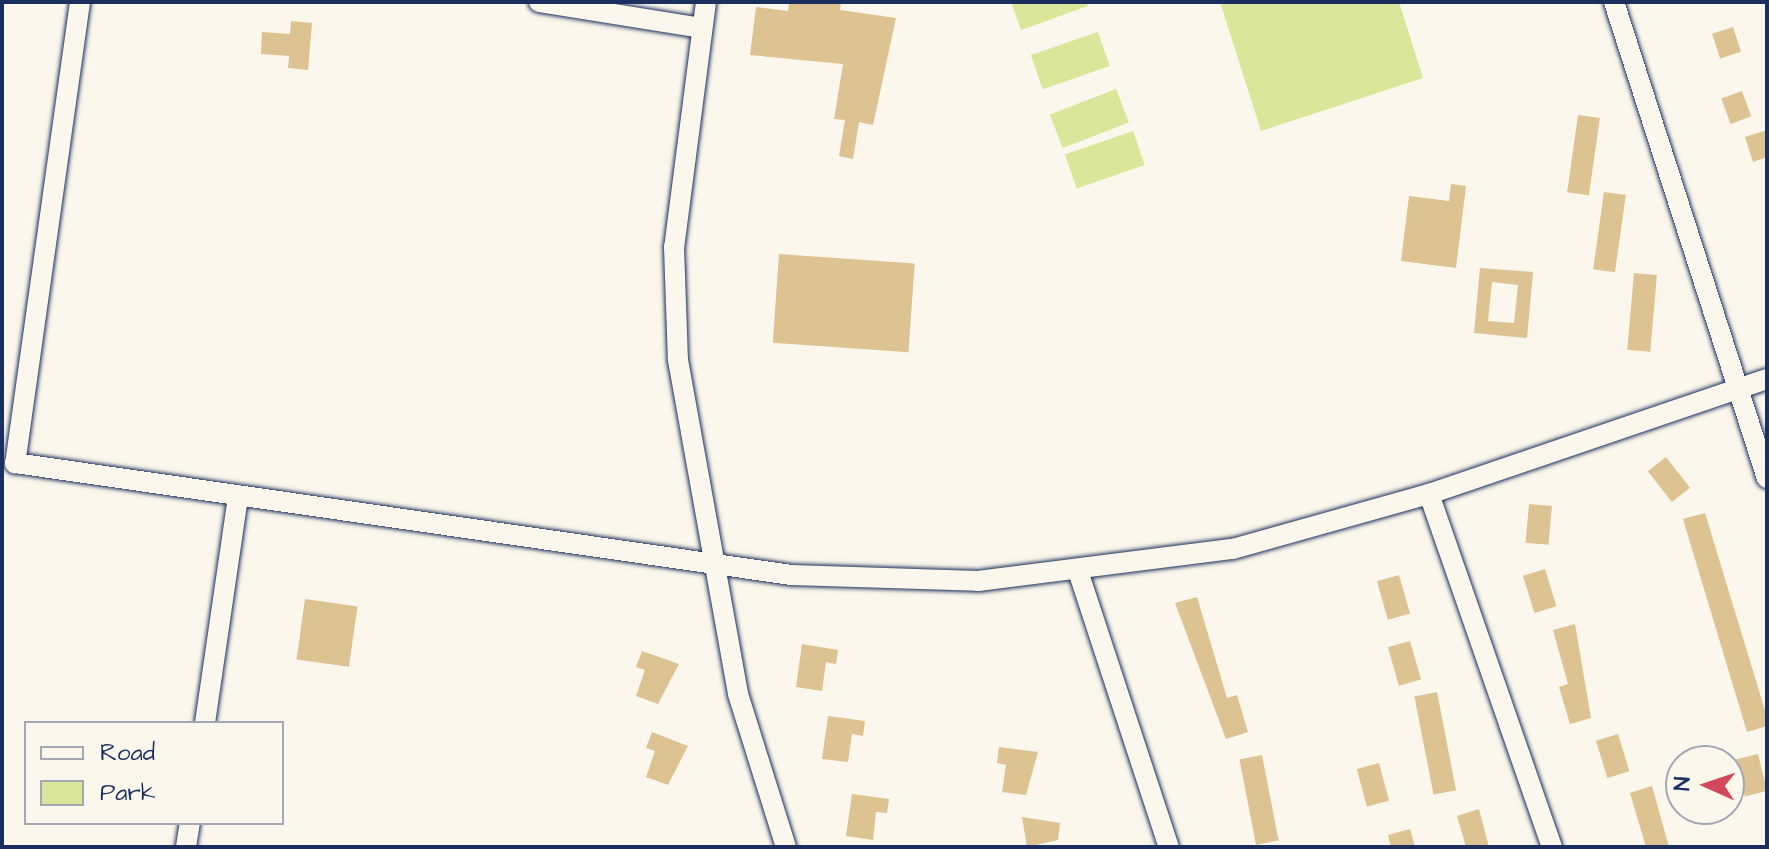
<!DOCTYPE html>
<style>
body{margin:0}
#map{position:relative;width:1769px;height:849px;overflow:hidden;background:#fbf7ec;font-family:"Architects Daughter",sans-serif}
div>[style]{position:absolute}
.green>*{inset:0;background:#dae79a;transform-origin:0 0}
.building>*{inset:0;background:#ddc292;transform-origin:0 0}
.roads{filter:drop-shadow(0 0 2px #1b2f5e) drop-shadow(0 0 2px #1b2f5e)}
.minor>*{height:20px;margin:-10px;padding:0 10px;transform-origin:10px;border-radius:10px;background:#fbf7ec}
span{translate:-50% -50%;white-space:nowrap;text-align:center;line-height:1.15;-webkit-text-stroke:8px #fbf7ec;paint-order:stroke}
.frame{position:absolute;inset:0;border:4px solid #1b2f5e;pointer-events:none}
.legend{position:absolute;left:24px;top:721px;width:260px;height:104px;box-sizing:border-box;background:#fbf7ec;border:2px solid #a1a7b3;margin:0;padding:10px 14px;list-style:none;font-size:24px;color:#1b2f5e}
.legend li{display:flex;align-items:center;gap:16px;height:40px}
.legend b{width:40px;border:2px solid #a1a7b3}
.north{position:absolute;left:1665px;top:745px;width:80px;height:80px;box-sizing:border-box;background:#fbf7ec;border:2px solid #a1a7b3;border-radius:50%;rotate:273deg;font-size:22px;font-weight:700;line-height:32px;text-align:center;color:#1b2f5e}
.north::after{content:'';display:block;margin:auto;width:28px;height:36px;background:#d1495b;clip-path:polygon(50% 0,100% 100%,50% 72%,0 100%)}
</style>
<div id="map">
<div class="green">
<div style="clip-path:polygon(1011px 2px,1086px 2px,1088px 6px,1021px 30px)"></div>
<div style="clip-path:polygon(1220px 2px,1399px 2px,1423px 78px,1261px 131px)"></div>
<div style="left:1098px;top:32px;width:36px;height:71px;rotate:71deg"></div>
<div style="left:1116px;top:89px;width:36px;height:71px;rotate:69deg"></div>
<div style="left:1133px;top:131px;width:36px;height:72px;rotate:71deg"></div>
</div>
<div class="building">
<div style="clip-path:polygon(789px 2px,841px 2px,840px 10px,896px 18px,873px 125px,859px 122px,853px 159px,839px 156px,845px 120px,834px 119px,843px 64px,750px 55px,756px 7px,788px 11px)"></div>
<div style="clip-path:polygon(291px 21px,312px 23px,308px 70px,288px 68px,289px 56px,261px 54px,262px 32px,290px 34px)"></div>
<div style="left:1733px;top:27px;width:26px;height:22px;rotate:72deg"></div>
<div style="left:1742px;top:91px;width:27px;height:22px;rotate:70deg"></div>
<div style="left:1578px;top:115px;width:22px;height:78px;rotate:8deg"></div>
<div style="clip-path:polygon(1767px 130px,1767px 157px,1753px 162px,1745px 137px)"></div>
<div style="clip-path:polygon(1451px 184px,1466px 186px,1456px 268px,1401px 261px,1409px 196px,1449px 201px)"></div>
<div style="left:1604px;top:192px;width:22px;height:78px;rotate:8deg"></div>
<div style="left:779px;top:254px;width:136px;height:89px;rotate:4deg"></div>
<div style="clip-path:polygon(evenodd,1480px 268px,1533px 272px,1527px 338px,1474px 333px,1480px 268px,1492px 282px,1518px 285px,1514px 323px,1488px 321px,1492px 282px)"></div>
<div style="left:1634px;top:273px;width:23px;height:77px;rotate:5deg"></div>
<div style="left:1666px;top:457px;width:39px;height:23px;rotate:52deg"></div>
<div style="left:1529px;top:504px;width:23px;height:39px;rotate:5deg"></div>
<div style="clip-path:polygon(1705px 513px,1767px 717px,1767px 726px,1747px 732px,1683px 519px)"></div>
<div style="left:1545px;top:569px;width:39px;height:23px;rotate:73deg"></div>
<div style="left:1399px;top:575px;width:40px;height:23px;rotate:74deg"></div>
<div style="clip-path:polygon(1197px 597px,1227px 698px,1237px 695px,1248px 732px,1226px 739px,1175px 603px)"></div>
<div style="left:305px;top:599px;width:53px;height:61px;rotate:8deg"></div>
<div style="clip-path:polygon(1575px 624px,1591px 718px,1570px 724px,1559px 687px,1568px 684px,1553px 630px)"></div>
<div style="left:1410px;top:641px;width:40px;height:23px;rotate:74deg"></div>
<div style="clip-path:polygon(802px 644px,838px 650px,836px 664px,826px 662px,822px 691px,796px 687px)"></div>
<div style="clip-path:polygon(642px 651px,679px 664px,658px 704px,636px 696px,645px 670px,636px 667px)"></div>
<div style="left:1437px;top:692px;width:100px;height:23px;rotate:79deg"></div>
<div style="clip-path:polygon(828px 716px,865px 721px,863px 736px,852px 734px,848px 762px,822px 759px)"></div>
<div style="clip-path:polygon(652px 732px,688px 746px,668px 785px,646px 777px,655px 751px,646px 748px)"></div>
<div style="left:1618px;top:734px;width:39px;height:23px;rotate:73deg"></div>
<div style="clip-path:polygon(999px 747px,1038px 752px,1026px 795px,1002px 792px,1006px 765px,997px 763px)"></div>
<div style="left:1758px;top:754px;width:38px;height:23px;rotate:76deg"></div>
<div style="left:1262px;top:755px;width:87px;height:23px;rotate:79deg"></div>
<div style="left:1379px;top:763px;width:39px;height:23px;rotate:75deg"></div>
<div style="clip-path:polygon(1652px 786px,1669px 847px,1646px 847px,1630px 793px)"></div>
<div style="clip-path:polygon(852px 794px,889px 799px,887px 813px,876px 812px,873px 840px,846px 836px)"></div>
<div style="clip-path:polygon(1479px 809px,1489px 847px,1466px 847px,1457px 816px)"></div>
<div style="clip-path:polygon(1022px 817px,1060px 823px,1058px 840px,1027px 847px)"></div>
<div style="clip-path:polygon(1410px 829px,1415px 847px,1391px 847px,1388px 835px)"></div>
</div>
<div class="roads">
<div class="minor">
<div style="left:80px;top:2px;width:466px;rotate:98deg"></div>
<div style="left:15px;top:463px;width:784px;rotate:8.21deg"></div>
<div style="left:791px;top:575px;width:187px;rotate:1.8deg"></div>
<div style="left:978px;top:581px;width:257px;rotate:-7.2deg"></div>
<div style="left:1233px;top:549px;width:204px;rotate:-15.7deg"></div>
<div style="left:1429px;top:494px;width:357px;rotate:-18.8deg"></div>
<div style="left:539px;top:2px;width:165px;rotate:9.1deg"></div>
<div style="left:706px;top:2px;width:247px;rotate:97.4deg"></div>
<div style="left:674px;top:247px;width:113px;rotate:88deg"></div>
<div style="left:678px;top:360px;width:339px;rotate:79.8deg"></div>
<div style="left:738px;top:694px;width:160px;rotate:72.6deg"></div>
<div style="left:1614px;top:2px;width:500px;rotate:72.2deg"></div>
<div style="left:1429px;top:494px;width:374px;rotate:70.8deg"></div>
<div style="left:1079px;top:574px;width:287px;rotate:71.8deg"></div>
<div style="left:205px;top:723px;width:228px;rotate:-81.7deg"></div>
<div style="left:186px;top:847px;width:24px;rotate:-81deg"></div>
</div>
</div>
<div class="frame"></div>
<ul class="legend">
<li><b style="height:10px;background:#fbf7ec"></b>Road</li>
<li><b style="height:22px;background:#dae79a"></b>Park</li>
</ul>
<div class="north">N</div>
</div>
